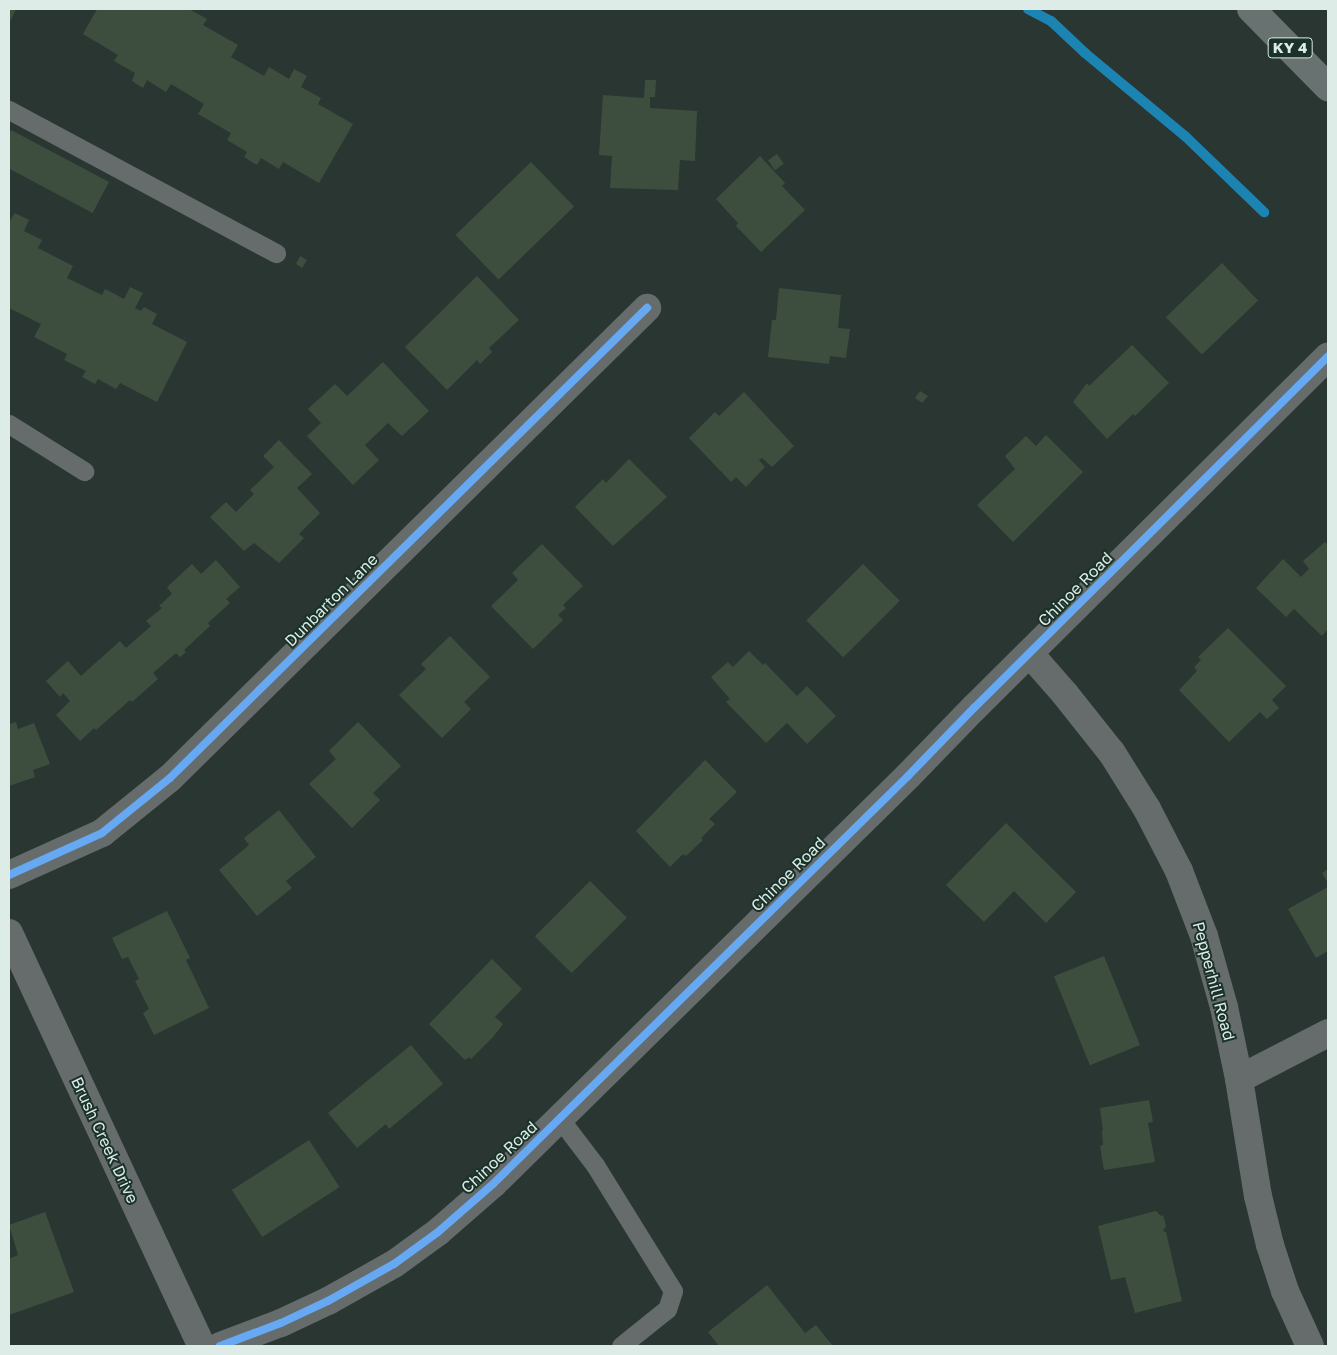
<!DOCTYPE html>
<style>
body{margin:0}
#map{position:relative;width:1337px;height:1355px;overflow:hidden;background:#2a3632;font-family:"Golos Text",sans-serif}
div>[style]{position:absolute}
.stream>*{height:10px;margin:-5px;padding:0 5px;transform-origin:5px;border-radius:5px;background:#1b84b2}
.building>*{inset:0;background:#3e4e3e;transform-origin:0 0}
.service>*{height:19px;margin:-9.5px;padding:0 9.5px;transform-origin:9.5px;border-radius:9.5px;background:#666b6b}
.minor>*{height:28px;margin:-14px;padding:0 14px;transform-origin:14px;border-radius:14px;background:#666b6b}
.tertiary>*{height:28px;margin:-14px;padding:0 14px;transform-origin:14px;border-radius:14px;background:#666b6b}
.motorway>*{height:28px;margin:-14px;padding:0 14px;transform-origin:14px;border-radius:14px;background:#687270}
.cycleway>*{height:8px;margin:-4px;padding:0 4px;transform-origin:4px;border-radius:4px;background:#66a8f1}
span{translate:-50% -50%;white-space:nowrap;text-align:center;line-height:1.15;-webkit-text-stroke:4px #1a322a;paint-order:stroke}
.shield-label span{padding:1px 4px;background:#1a322a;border:1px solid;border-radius:4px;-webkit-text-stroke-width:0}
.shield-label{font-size:15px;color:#ddece6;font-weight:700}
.street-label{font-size:16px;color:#ddece6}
.frame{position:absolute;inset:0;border:10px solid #ddece6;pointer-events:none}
</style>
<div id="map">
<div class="stream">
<div style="left:1028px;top:9px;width:26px;rotate:28deg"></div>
<div style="left:1051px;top:21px;width:47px;rotate:43.3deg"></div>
<div style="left:1085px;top:53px;width:130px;rotate:39.7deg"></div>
<div style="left:1185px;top:136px;width:110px;rotate:43.9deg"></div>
</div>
<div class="building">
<div style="clip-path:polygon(9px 9px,16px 9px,9px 24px)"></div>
<div style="clip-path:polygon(97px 9px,189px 9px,207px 19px,203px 25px,238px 45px,231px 57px,264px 76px,269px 67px,289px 79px,294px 69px,307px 76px,301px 87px,321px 98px,318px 104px,353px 124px,319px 183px,283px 162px,279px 169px,261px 158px,257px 165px,244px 157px,247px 152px,227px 140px,231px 133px,198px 114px,204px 104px,171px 84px,166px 92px,147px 80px,143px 88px,132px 81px,135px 73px,114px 61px,118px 55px,83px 34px)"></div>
<div style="clip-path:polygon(645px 80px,656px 80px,655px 97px,650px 97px,650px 108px,697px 111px,695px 161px,680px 160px,678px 190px,610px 188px,612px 156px,599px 155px,603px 95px,644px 98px)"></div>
<div style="left:11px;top:130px;width:111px;height:35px;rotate:28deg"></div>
<div style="left:777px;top:154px;width:12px;height:11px;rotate:55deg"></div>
<div style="clip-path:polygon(760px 156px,785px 183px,782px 186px,805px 210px,761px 252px,736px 226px,738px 223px,716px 199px)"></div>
<div style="left:531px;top:162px;width:62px;height:105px;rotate:46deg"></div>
<div style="clip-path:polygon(15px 213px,29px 220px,24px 231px,42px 240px,38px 248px,73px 266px,67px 278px,102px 295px,105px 289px,124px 299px,130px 287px,143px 293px,135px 308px,141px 311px,144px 307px,157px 314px,152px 324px,187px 342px,157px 402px,120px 383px,116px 389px,98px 379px,95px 384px,82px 377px,86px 371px,64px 360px,67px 354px,34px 337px,41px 324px,9px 308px,9px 222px)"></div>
<div style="clip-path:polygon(300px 256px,307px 260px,302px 268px,296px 264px)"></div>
<div style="left:1222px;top:263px;width:52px;height:78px;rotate:46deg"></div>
<div style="clip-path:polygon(477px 276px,519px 320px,489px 348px,492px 352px,480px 364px,477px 360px,447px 390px,405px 347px)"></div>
<div style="clip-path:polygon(779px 288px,841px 295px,838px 328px,850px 329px,846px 358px,830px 356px,829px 364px,768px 357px,772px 320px,776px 320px)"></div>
<div style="clip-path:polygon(1132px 345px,1169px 383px,1135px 416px,1133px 414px,1107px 439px,1073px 402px,1087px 383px,1089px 386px)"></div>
<div style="clip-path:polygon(383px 362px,429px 411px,402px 436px,388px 423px,365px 445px,379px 460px,353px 485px,307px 436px,321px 423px,308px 409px,335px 384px,347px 396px)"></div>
<div style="clip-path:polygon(920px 391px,928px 396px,922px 403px,915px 398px)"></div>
<div style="clip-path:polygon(744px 392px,794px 446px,772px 467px,762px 458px,759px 460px,765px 467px,746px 487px,736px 477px,731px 482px,689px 438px,715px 412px,719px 416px)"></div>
<div style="clip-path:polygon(1046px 435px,1083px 472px,1013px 542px,977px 505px,1015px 469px,1005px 456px,1026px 436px,1036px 446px)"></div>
<div style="clip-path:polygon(279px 440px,312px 474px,297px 488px,320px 513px,299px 534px,304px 538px,279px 563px,254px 543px,244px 551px,210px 517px,226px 502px,236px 512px,254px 494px,250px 490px,274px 467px,263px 456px)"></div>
<div style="clip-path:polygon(629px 459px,667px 497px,613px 546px,575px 507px,603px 479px,606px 483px)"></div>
<div style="clip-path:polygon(1325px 542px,1328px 545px,1328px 629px,1322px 636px,1294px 609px,1286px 617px,1256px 588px,1283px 559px,1301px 577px,1309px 569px,1303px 561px)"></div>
<div style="clip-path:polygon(542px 544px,583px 586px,563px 605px,566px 608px,558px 615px,563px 620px,533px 649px,491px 606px,518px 580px,512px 573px)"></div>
<div style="clip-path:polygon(216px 560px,240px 587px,226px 599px,230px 603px,208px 623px,210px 626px,184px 650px,186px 652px,180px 657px,176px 653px,153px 673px,158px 679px,132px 702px,130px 700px,96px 730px,94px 728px,80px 741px,56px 715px,70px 701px,63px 693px,60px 697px,46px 681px,68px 661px,81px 676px,120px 641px,126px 648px,151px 626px,146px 621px,162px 608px,159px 606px,172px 594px,167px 587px,192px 564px,201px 574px)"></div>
<div style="left:863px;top:564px;width:52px;height:80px;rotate:45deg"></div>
<div style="clip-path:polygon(1228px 628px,1286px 686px,1272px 700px,1279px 708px,1267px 719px,1260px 712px,1229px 742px,1179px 690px,1197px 671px,1194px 667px,1201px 660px,1198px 657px)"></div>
<div style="clip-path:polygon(450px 636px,490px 677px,464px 702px,471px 709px,442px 738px,399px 695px,426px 669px,421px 664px)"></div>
<div style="clip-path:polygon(749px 651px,763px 665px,765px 663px,797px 696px,807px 686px,836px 716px,807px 744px,787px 723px,766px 743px,726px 702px,730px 699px,711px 677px,728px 662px,733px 667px)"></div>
<div style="clip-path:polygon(16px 722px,18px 729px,34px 723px,50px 764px,33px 770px,35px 777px,9px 786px,9px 724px)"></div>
<div style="clip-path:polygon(358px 722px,401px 766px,373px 793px,380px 800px,352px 828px,309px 784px,336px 759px,329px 751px)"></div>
<div style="clip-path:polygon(705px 760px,737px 792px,709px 819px,715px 824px,701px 838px,703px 840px,686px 856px,683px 854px,670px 867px,636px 831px)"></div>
<div style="clip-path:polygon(279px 810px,316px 857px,286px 881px,292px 888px,257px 916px,219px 870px,249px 845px,244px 838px)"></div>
<div style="clip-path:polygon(1006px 823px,1076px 892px,1046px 923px,1014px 891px,984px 922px,946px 885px)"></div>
<div style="clip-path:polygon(1328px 869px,1328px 883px,1322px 873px)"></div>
<div style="left:590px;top:881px;width:52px;height:78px;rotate:45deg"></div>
<div style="clip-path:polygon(1328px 887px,1328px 951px,1316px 958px,1288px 909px)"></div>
<div style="clip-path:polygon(167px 911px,190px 958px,186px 960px,209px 1008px,154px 1035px,143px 1013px,149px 1009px,135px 981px,139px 979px,128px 957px,122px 959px,112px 938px)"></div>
<div style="left:1104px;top:956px;width:96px;height:54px;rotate:68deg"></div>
<div style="clip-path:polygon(492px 959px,522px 989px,495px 1017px,503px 1024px,493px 1037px,471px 1059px,469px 1057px,465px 1060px,429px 1024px)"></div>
<div style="clip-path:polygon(411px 1045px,443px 1084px,389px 1129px,386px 1124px,357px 1148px,328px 1113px)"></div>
<div style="clip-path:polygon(1149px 1100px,1153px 1122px,1148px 1123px,1155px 1162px,1104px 1170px,1100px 1146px,1103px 1145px,1102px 1131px,1103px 1131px,1100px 1108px)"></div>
<div style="left:309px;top:1140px;width:56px;height:92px;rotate:57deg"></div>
<div style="clip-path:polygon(1156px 1211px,1161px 1216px,1163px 1215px,1166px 1226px,1163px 1231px,1166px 1232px,1182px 1301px,1135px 1313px,1125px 1277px,1111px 1280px,1098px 1226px)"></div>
<div style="clip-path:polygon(45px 1212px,74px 1292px,9px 1315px,9px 1259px,18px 1255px,9px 1225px)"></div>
<div style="clip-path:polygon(767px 1285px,805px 1333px,816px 1325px,833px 1346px,719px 1346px,708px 1332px)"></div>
</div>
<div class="service">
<div style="left:9px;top:110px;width:303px;rotate:28.2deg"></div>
<div style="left:9px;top:424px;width:89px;rotate:32.1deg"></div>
<div style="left:560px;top:1119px;width:58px;rotate:52.7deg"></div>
<div style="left:595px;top:1165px;width:148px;rotate:58.2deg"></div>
<div style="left:673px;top:1291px;width:19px;rotate:108deg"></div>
<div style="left:667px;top:1309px;width:59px;rotate:141.2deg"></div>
</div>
<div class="minor">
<div style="left:1030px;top:654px;width:53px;rotate:48.8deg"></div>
<div style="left:1065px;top:694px;width:75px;rotate:51.5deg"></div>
<div style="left:1112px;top:753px;width:66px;rotate:58deg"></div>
<div style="left:1147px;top:809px;width:70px;rotate:62.7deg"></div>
<div style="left:1179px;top:871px;width:70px;rotate:69deg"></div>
<div style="left:1204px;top:936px;width:74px;rotate:74.3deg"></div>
<div style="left:1224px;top:1007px;width:74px;rotate:78.2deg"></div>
<div style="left:1239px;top:1079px;width:119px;rotate:80.8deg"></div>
<div style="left:1258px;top:1196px;width:50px;rotate:76.2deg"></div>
<div style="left:1270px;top:1245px;width:48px;rotate:71.9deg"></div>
<div style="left:1285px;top:1291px;width:60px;rotate:65.6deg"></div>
<div style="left:9px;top:875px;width:102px;rotate:-24.3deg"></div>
<div style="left:102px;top:833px;width:87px;rotate:-39deg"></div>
<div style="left:170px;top:778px;width:670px;rotate:-44.58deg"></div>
<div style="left:9px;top:933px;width:456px;rotate:65deg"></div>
<div style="left:1239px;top:1079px;width:100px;rotate:-27.3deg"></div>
</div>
<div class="tertiary">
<div style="left:220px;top:1346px;width:65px;rotate:-20.7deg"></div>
<div style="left:281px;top:1323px;width:52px;rotate:-25.1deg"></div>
<div style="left:328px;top:1301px;width:76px;rotate:-29.3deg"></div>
<div style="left:394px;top:1264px;width:54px;rotate:-36deg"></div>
<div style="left:438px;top:1232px;width:73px;rotate:-41.1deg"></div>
<div style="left:493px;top:1184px;width:582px;rotate:-44.51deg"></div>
<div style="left:908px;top:776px;width:95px;rotate:-45.9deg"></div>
<div style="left:974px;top:708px;width:499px;rotate:-44.8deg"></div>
</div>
<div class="motorway">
<div style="left:1251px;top:9px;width:110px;rotate:45.4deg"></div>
</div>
<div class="cycleway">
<div style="left:9px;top:875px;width:102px;rotate:-24.3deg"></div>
<div style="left:102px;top:833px;width:87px;rotate:-39deg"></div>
<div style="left:170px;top:778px;width:670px;rotate:-44.58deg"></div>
<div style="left:220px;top:1346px;width:65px;rotate:-20.7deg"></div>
<div style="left:281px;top:1323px;width:52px;rotate:-25.1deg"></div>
<div style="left:328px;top:1301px;width:76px;rotate:-29.3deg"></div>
<div style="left:394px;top:1264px;width:54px;rotate:-36deg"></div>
<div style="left:438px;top:1232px;width:73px;rotate:-41.1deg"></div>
<div style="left:493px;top:1184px;width:582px;rotate:-44.51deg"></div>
<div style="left:908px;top:776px;width:95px;rotate:-45.9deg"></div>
<div style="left:974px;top:708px;width:499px;rotate:-44.8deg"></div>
</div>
<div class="shield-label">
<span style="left:1290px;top:48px">KY 4</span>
</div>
<div class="street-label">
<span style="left:1075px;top:589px;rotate:-45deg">Chinoe Road</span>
<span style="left:331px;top:600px;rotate:-45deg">Dunbarton Lane</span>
<span style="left:788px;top:874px;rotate:-45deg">Chinoe Road</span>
<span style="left:1214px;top:981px;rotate:75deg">Pepperhill Road</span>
<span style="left:105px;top:1140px;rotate:65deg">Brush Creek Drive</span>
<span style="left:499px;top:1157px;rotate:-43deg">Chinoe Road</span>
</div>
<div class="frame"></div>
</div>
